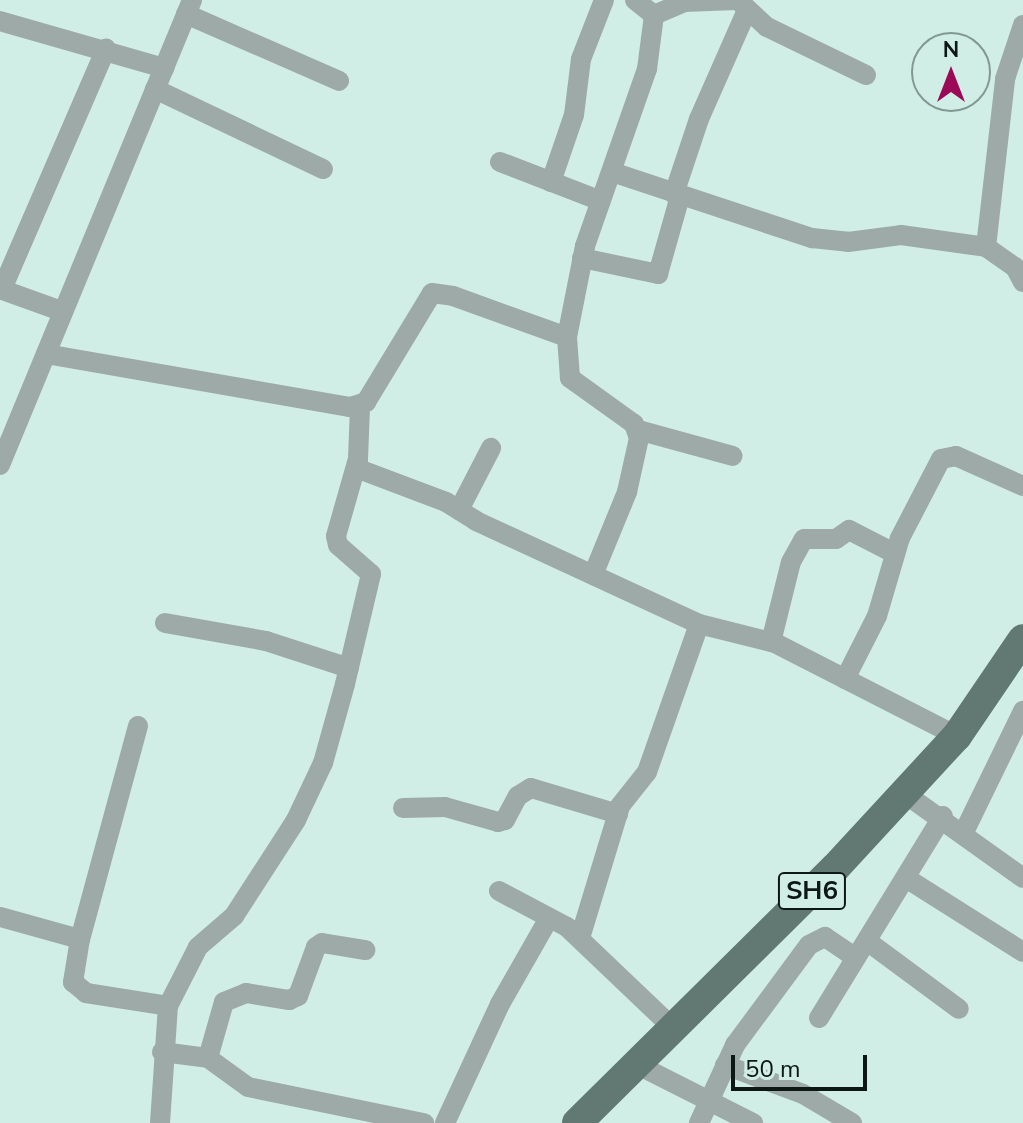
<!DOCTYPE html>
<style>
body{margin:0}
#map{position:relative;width:1023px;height:1123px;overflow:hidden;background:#d0eee6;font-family:"Nunito Sans",sans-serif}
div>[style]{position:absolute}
.street>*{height:20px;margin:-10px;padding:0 10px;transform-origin:10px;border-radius:10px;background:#9eaaa7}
.primary>*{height:30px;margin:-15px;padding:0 15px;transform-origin:15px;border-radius:15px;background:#627872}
span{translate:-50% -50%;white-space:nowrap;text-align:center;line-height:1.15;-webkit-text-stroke:6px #d0eee6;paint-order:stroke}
.shield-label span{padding:2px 6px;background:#d0eee6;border:2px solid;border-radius:6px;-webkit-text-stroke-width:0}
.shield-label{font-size:26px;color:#0d1815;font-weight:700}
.north{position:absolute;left:911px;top:32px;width:80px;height:80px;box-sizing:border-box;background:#d0eee6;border:2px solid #829892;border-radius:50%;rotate:0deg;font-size:22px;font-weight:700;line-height:32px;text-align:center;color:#0d1815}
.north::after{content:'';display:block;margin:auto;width:28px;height:36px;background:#9c0a57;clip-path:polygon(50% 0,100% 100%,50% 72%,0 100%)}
.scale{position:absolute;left:731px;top:1055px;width:136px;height:36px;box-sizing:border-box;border:4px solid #0d1815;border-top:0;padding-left:10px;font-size:24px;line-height:28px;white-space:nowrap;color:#0d1815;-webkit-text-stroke:6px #d0eee6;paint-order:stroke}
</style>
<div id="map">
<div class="street">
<div style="left:741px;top:3px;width:35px;rotate:43deg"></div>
<div style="left:767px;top:27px;width:110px;rotate:25.9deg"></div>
<div style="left:186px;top:14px;width:167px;rotate:23.6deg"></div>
<div style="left:654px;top:15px;width:33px;rotate:-23deg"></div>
<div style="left:684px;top:2px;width:52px;rotate:-2.2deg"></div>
<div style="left:0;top:21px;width:171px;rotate:16deg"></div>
<div style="left:155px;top:89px;width:186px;rotate:25.5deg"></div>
<div style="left:500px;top:162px;width:108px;rotate:21.1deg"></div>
<div style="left:612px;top:172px;width:211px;rotate:18.3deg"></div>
<div style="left:812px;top:238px;width:36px;rotate:6deg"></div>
<div style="left:848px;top:242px;width:53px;rotate:-7.5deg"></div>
<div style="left:901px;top:235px;width:86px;rotate:8deg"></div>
<div style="left:986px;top:247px;width:35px;rotate:35deg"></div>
<div style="left:1015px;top:267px;width:17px;rotate:62deg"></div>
<div style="left:551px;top:182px;width:71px;rotate:-71.1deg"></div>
<div style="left:574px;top:115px;width:56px;rotate:-82.9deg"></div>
<div style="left:581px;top:59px;width:63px;rotate:-68.7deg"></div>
<div style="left:674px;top:194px;width:79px;rotate:-71.6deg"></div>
<div style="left:699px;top:119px;width:119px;rotate:-66.2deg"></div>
<div style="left:986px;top:247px;width:169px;rotate:-83.5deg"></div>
<div style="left:1005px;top:79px;width:57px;rotate:-71.6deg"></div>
<div style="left:582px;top:258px;width:78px;rotate:11.9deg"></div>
<div style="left:658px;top:274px;width:81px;rotate:-74.2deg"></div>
<div style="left:0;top:289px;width:65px;rotate:19.8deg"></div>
<div style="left:2px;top:289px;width:262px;rotate:-66.6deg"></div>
<div style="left:46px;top:354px;width:309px;rotate:9.9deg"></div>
<div style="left:350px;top:407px;width:17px;rotate:-17deg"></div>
<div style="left:366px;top:402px;width:127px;rotate:-58.8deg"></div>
<div style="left:432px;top:293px;width:21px;rotate:8deg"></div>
<div style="left:453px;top:296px;width:121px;rotate:19.8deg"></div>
<div style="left:638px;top:430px;width:98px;rotate:15.3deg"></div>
<div style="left:0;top:465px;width:503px;rotate:-67.56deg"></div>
<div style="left:356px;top:468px;width:96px;rotate:20.7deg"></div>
<div style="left:446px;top:502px;width:36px;rotate:32deg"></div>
<div style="left:476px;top:521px;width:246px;rotate:24.8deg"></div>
<div style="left:699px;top:624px;width:78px;rotate:14deg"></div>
<div style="left:775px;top:643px;width:204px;rotate:27.1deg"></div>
<div style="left:459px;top:510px;width:70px;rotate:-62.7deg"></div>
<div style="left:593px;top:575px;width:90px;rotate:-67.7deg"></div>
<div style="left:627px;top:492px;width:55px;rotate:-77.5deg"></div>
<div style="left:639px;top:438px;width:15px;rotate:-110deg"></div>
<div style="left:634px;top:424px;width:79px;rotate:-144.3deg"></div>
<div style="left:570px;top:378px;width:41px;rotate:-94.2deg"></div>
<div style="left:567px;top:337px;width:93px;rotate:-78.8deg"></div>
<div style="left:585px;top:246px;width:188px;rotate:-70.7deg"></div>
<div style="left:647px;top:69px;width:54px;rotate:-82.6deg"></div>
<div style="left:654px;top:15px;width:24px;rotate:-142deg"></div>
<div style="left:165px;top:623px;width:103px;rotate:10.1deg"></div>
<div style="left:266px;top:641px;width:87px;rotate:18deg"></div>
<div style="left:771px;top:642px;width:82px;rotate:-76deg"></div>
<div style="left:791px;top:562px;width:26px;rotate:-61deg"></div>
<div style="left:804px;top:539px;width:32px"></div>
<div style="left:836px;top:539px;width:16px;rotate:-35deg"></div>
<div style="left:849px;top:530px;width:51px;rotate:27.1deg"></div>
<div style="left:845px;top:679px;width:71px;rotate:-63.1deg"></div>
<div style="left:877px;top:616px;width:81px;rotate:-73.6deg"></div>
<div style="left:900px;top:538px;width:89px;rotate:-62.6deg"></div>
<div style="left:941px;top:459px;width:15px;rotate:-11deg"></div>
<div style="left:956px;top:456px;width:73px;rotate:24.1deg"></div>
<div style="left:138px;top:726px;width:221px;rotate:105.2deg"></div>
<div style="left:80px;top:939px;width:44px;rotate:99.2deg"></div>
<div style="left:73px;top:982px;width:17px;rotate:40deg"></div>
<div style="left:86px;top:993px;width:83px;rotate:9deg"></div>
<div style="left:904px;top:793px;width:146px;rotate:35.5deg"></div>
<div style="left:403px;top:808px;width:42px;rotate:-1.4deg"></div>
<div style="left:445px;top:807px;width:55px;rotate:15.8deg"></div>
<div style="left:498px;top:822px;width:7px;rotate:-16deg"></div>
<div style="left:505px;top:820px;width:27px;rotate:-62deg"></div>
<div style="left:518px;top:796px;width:15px;rotate:-32deg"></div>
<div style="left:531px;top:788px;width:91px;rotate:16.6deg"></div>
<div style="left:964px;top:832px;width:135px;rotate:-64deg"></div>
<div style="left:906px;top:878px;width:138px;rotate:32.3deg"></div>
<div style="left:499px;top:891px;width:77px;rotate:27.9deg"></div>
<div style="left:567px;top:927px;width:149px;rotate:43.6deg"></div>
<div style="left:0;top:917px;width:83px;rotate:15.4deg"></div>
<div style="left:580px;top:938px;width:138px;rotate:-73.1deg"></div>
<div style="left:620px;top:806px;width:43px;rotate:-51.5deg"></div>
<div style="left:647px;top:772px;width:157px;rotate:-70.6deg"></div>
<div style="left:867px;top:941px;width:114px;rotate:36.5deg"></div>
<div style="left:819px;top:1018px;width:237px;rotate:-58.5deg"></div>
<div style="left:162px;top:1052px;width:46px;rotate:7.4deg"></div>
<div style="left:208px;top:1058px;width:49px;rotate:35.9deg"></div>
<div style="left:248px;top:1087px;width:180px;rotate:11.6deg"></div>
<div style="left:208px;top:1058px;width:58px;rotate:-74.1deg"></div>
<div style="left:224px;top:1002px;width:24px;rotate:-22deg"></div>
<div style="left:246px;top:993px;width:44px;rotate:9.2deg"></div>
<div style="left:289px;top:1000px;width:10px;rotate:-24deg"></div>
<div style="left:298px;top:996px;width:52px;rotate:-69.8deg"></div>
<div style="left:316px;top:947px;width:7px;rotate:-34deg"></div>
<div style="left:322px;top:943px;width:44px;rotate:9.2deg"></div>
<div style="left:638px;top:1065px;width:129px;rotate:26.8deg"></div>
<div style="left:725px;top:1065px;width:83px;rotate:20.4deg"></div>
<div style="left:803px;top:1094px;width:57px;rotate:30.6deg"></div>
<div style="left:160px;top:1123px;width:117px;rotate:-86.1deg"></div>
<div style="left:168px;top:1006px;width:66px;rotate:-63deg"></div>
<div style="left:198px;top:947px;width:48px;rotate:-40.7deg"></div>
<div style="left:234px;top:916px;width:114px;rotate:-57.1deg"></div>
<div style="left:296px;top:820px;width:63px;rotate:-64.7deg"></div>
<div style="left:323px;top:763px;width:82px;rotate:-74.4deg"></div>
<div style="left:345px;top:684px;width:113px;rotate:-76.7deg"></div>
<div style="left:371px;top:574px;width:44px;rotate:-138.7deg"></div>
<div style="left:338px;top:545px;width:9px;rotate:-103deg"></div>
<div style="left:336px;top:536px;width:80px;rotate:-74.1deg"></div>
<div style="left:358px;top:459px;width:53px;rotate:-87.8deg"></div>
<div style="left:445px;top:1123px;width:131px;rotate:-65.2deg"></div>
<div style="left:500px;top:1004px;width:99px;rotate:-60.3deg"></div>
<div style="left:699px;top:1123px;width:86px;rotate:-65.2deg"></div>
<div style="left:735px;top:1045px;width:124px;rotate:-53.5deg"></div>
<div style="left:809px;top:945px;width:18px;rotate:-27deg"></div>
<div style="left:825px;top:937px;width:37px;rotate:34deg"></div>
</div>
<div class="primary">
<div style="left:577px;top:1123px;width:363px;rotate:-44.7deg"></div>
<div style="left:835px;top:868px;width:180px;rotate:-47.3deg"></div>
<div style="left:957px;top:736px;width:117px;rotate:-55.8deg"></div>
</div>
<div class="shield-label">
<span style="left:812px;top:891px">SH6</span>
</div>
<div class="north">N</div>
<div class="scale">50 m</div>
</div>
